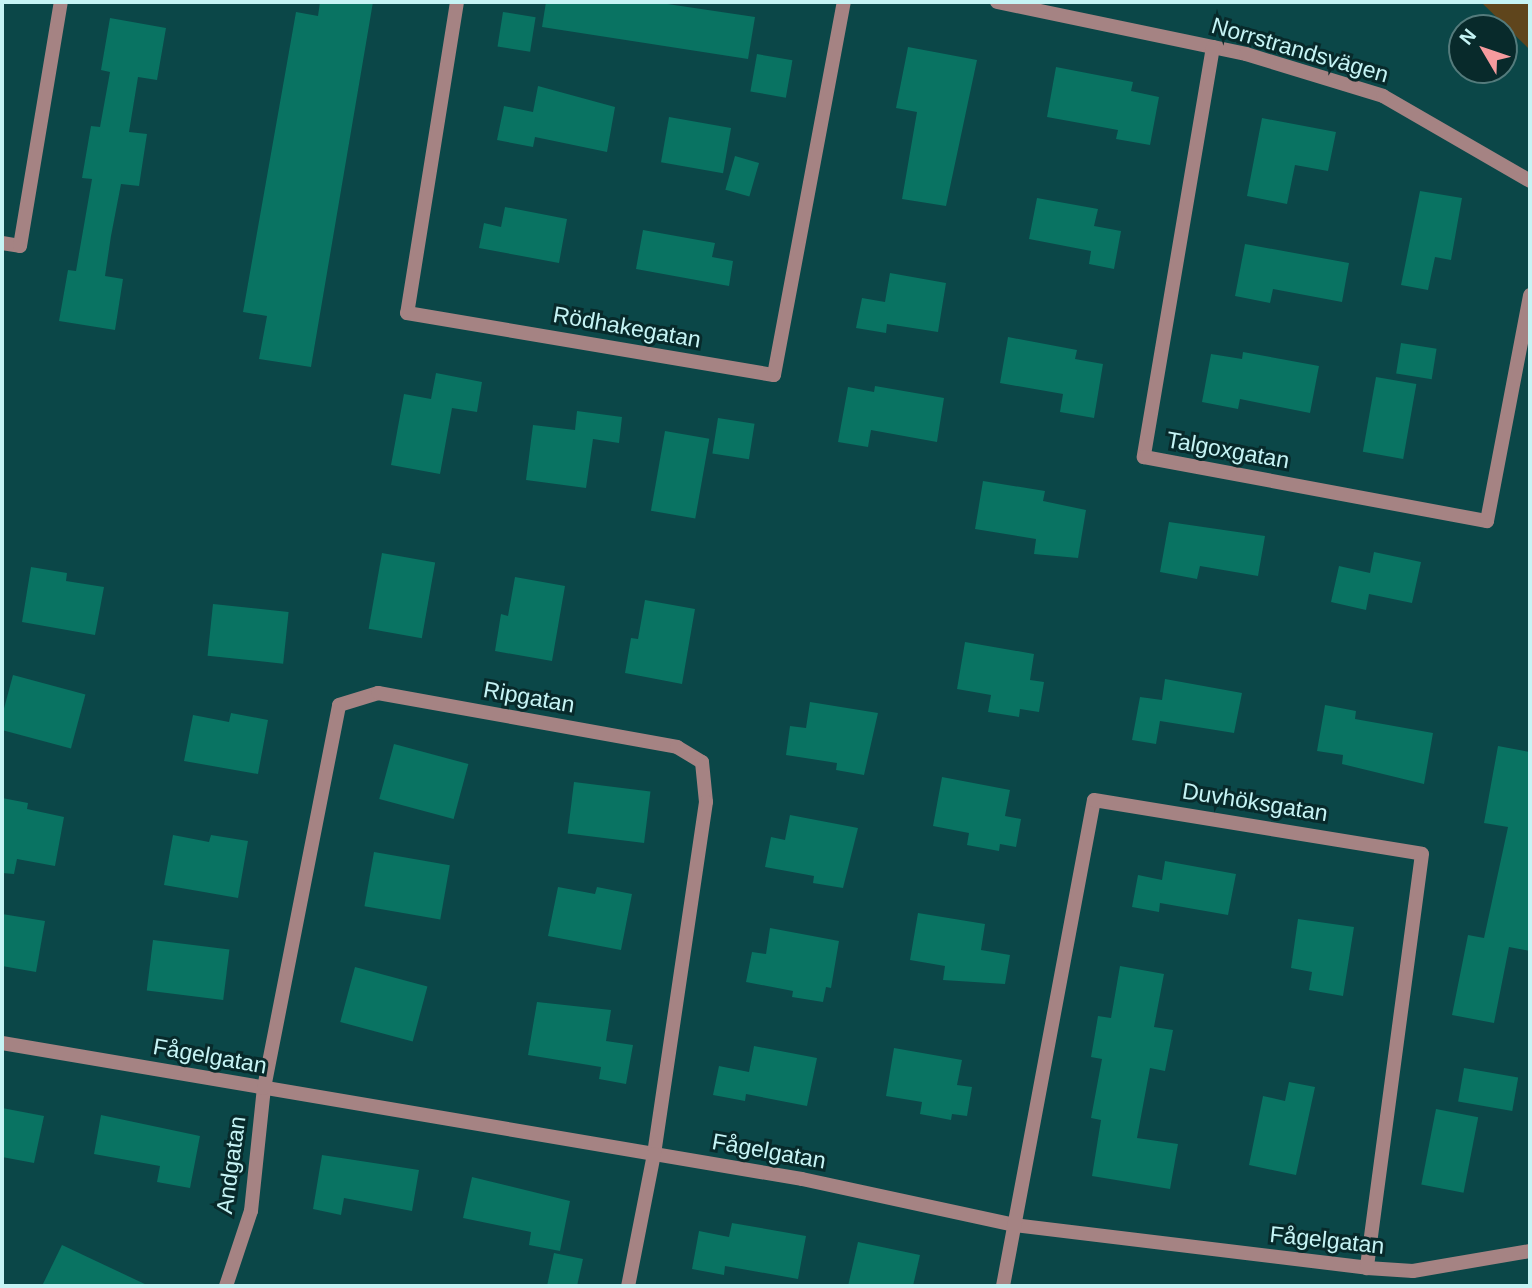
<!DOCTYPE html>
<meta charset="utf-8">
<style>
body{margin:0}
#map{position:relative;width:1532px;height:1288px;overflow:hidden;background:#0b4748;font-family:Helvetica,sans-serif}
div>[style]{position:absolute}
.green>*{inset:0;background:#5f451c}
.building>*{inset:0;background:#097362;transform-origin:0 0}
.minor>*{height:14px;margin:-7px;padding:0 7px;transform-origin:7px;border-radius:7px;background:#a58383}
span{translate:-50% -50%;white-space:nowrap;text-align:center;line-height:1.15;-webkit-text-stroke:6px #082a2b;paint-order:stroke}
.street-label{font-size:23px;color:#c6f4f5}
.frame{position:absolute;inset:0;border:4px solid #c6f4f5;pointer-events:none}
.north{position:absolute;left:1448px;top:14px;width:70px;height:70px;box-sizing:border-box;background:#082a2b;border:2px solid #547b7c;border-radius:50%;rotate:309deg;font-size:19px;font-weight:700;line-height:28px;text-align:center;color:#c6f4f5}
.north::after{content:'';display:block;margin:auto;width:24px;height:32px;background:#f59b9e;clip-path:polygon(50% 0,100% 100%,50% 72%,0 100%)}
</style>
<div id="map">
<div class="green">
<div style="clip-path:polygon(1481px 2px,1530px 2px,1530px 50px)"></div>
</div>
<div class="building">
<div style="clip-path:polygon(320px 2px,373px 2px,311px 367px,259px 359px,267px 316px,243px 312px,296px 12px,318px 16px)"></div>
<div style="clip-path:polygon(546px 2px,654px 2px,755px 17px,748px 59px,542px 27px)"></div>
<div style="left:503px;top:12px;width:33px;height:35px;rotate:9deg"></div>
<div style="clip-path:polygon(110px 18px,166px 28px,157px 80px,138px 77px,129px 132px,147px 134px,139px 186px,121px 184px,111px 236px,105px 276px,123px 279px,115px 330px,59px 321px,68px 270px,76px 271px,92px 179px,82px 178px,91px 126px,100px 127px,110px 72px,101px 70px)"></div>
<div style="clip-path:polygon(908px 47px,977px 60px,946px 206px,902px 199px,917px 112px,896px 108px)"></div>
<div style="left:757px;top:54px;width:36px;height:38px;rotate:10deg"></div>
<div style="clip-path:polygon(1056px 67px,1133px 82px,1131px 91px,1159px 97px,1150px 145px,1116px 139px,1118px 130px,1047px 117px)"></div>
<div style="clip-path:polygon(538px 86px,615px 107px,607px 152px,535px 137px,533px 147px,497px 140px,504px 106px,533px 112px)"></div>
<div style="left:669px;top:117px;width:63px;height:46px;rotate:10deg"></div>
<div style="clip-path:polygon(1262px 118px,1336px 132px,1328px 171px,1295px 165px,1287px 204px,1247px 196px)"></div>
<div style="left:735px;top:156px;width:25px;height:35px;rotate:16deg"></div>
<div style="clip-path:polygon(1420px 191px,1462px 198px,1451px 260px,1435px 257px,1428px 290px,1401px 285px)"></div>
<div style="clip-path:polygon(1037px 198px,1098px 209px,1094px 226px,1121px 231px,1114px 269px,1089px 264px,1091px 251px,1029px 239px)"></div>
<div style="clip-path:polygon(505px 207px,567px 219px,559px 263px,479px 248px,484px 223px,501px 227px)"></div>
<div style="clip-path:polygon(643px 230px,715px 243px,712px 257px,733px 261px,729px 286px,636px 269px)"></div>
<div style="clip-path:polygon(1245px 244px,1349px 263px,1342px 302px,1273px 289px,1270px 303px,1235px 296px)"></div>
<div style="clip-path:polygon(890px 273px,946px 283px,938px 332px,887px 324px,886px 333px,856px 328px,862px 298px,885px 302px)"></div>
<div style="clip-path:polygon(1008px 337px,1077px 350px,1075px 359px,1103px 364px,1094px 418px,1060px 412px,1063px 394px,1000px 383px)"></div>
<div style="left:1401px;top:343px;width:36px;height:31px;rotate:9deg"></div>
<div style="clip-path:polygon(1243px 352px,1319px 366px,1310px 413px,1240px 399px,1238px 409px,1202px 402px,1211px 354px,1242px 359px)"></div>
<div style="clip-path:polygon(436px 373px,482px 382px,477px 412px,452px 408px,440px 474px,391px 465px,404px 394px,431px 399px)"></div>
<div style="left:1376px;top:377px;width:41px;height:76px;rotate:10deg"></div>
<div style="clip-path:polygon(875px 386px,944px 398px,937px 442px,871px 430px,868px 447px,838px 442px,848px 387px,874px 392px)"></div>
<div style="clip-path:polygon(577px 411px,622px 417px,619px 443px,593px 439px,586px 488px,526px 480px,533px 425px,575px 430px)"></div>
<div style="left:718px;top:418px;width:37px;height:36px;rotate:9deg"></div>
<div style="left:665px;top:431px;width:45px;height:81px;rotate:10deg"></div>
<div style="clip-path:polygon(983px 481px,1045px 491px,1043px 501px,1086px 510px,1078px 558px,1034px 554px,1036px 539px,975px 529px)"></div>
<div style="clip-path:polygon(1169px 522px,1265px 536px,1258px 576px,1200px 566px,1197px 579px,1160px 572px)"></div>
<div style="clip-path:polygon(1374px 552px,1421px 562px,1412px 603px,1369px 594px,1366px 610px,1331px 602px,1339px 566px,1370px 573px)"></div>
<div style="left:382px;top:553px;width:54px;height:77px;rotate:10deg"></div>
<div style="clip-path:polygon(31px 567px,67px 573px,66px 581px,104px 587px,95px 635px,22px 622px)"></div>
<div style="clip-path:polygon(515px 577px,565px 586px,552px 661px,495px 651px,501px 614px,508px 616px)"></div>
<div style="clip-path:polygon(645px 600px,695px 609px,682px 684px,625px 673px,631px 638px,638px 639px)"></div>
<div style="left:213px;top:604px;width:76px;height:52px;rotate:6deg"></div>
<div style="clip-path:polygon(965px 642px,1034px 654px,1030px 680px,1044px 682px,1039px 712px,1020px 709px,1019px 717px,988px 712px,991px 695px,957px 689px)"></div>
<div style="left:13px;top:675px;width:75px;height:56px;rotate:15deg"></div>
<div style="clip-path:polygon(1165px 679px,1242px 693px,1234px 733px,1160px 721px,1156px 744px,1132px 740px,1140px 697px,1162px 700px)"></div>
<div style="clip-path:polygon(810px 702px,878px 713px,864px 775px,836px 770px,837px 763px,786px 755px,790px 726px,806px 728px)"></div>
<div style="clip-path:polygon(1325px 705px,1356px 711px,1355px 719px,1433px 733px,1424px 784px,1342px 764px,1343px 755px,1317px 751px)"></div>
<div style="clip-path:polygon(231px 713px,268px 720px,258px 774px,184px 761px,193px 715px,229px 722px)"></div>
<div style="left:394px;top:744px;width:77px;height:57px;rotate:15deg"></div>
<div style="clip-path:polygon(1498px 746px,1530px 752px,1530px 951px,1509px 947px,1494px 1023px,1452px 1015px,1468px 935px,1484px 938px,1508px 827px,1484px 823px)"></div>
<div style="clip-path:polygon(942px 777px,1010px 790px,1005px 816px,1021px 819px,1016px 847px,1000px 844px,999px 851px,967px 845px,969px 833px,933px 826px)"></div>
<div style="left:574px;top:782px;width:77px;height:52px;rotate:7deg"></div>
<div style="clip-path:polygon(2px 798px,28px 803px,27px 809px,64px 817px,55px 866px,17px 859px,14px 874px,2px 873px)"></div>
<div style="clip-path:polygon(790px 815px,858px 828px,843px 888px,813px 883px,814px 876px,765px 867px,771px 837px,785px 840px)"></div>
<div style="clip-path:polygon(173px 835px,209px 842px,211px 835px,248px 841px,238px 898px,164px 885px)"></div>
<div style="left:374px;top:852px;width:77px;height:55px;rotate:10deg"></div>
<div style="clip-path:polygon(1165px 861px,1236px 874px,1228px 915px,1160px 903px,1159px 912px,1132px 907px,1138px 875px,1162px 880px)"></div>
<div style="clip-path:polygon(558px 887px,595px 894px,597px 887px,632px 894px,621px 950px,548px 936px)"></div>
<div style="clip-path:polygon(918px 913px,985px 924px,981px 950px,1010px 955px,1005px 984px,943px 980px,945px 966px,910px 960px)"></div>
<div style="clip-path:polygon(2px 914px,45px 921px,36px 972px,2px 966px)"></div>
<div style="clip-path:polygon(1298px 919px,1354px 927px,1343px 996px,1309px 990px,1312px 972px,1291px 968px)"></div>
<div style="clip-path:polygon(770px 928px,839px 941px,831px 988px,826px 987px,823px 1002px,792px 997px,793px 991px,746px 982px,752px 952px,766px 954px)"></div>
<div style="left:153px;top:940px;width:77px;height:51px;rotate:7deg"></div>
<div style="clip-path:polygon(1120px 966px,1164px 974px,1154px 1027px,1173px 1030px,1165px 1071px,1150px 1068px,1137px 1138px,1178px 1144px,1170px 1189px,1092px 1176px,1101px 1120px,1091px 1118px,1102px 1059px,1091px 1057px,1098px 1016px,1111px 1018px)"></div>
<div style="left:355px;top:967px;width:75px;height:57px;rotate:15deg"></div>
<div style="clip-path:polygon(537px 1002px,611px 1010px,606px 1041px,633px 1045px,626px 1084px,599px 1079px,601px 1067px,528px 1055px)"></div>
<div style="clip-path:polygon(754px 1046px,817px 1058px,807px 1106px,746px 1094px,745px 1101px,713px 1095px,719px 1066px,749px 1072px)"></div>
<div style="clip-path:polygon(894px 1048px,962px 1060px,957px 1085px,972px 1087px,967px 1116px,952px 1114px,951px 1120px,920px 1114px,922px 1102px,886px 1096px)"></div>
<div style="left:1464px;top:1068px;width:55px;height:34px;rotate:10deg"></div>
<div style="clip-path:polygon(1289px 1082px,1315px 1087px,1296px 1175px,1249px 1165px,1263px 1096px,1285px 1101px)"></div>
<div style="clip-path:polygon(2px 1108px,44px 1116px,34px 1163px,2px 1157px)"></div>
<div style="left:1436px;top:1109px;width:43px;height:77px;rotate:11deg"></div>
<div style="clip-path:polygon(101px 1115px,200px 1136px,190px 1188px,157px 1182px,160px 1166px,94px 1154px)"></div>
<div style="clip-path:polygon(322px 1155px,419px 1170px,412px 1211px,344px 1198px,341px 1215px,313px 1209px)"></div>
<div style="clip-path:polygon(472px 1177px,570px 1201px,560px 1251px,529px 1245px,531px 1232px,463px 1218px)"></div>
<div style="clip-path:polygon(732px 1223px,806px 1236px,798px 1279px,725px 1266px,724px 1275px,692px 1269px,699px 1231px,729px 1237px)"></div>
<div style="clip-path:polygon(858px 1242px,920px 1255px,913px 1286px,848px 1286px)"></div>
<div style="clip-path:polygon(62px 1245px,149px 1286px,42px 1286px)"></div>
<div style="clip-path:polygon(554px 1253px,583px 1259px,577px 1286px,547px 1286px)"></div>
</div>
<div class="minor">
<div style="left:457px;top:2px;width:315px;rotate:99.1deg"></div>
<div style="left:407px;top:313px;width:372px;rotate:9.6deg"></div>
<div style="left:774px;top:375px;width:380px;rotate:-79.4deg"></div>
<div style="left:997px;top:2px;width:254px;rotate:11.8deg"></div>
<div style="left:1246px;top:54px;width:143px;rotate:17deg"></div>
<div style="left:1383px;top:96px;width:170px;rotate:30deg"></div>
<div style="left:1213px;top:47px;width:416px;rotate:99.6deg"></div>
<div style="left:1144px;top:457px;width:349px;rotate:10.6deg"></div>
<div style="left:1487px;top:521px;width:230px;rotate:-79.2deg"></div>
<div style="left:2px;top:243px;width:18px;rotate:9deg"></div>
<div style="left:20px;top:246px;width:247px;rotate:-80.5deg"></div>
<div style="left:2px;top:1043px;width:811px;rotate:9.65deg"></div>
<div style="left:802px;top:1179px;width:217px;rotate:12.2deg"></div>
<div style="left:1014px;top:1225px;width:356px;rotate:6.9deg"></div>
<div style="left:1367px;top:1268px;width:46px;rotate:3.7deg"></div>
<div style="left:1413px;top:1271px;width:119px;rotate:-9.7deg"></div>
<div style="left:226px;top:1286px;width:79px;rotate:-71.6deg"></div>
<div style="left:251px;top:1211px;width:124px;rotate:-84deg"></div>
<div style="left:264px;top:1088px;width:390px;rotate:-78.9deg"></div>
<div style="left:339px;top:705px;width:41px;rotate:-17.1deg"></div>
<div style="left:378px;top:693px;width:304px;rotate:10.2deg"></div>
<div style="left:677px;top:747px;width:29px;rotate:31deg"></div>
<div style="left:702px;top:762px;width:40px;rotate:84.3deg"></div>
<div style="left:706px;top:802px;width:356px;rotate:98.4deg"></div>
<div style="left:654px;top:1154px;width:135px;rotate:101.1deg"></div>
<div style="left:1003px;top:1286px;width:494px;rotate:-79.4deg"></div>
<div style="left:1094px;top:800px;width:332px;rotate:9.3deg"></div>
<div style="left:1422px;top:854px;width:418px;rotate:97.6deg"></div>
</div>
<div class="street-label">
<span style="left:1300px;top:50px;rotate:16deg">Norrstrandsvägen</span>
<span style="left:627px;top:327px;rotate:10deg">Rödhakegatan</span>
<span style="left:1228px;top:450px;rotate:10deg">Talgoxgatan</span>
<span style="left:529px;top:697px;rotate:10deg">Ripgatan</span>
<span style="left:1255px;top:802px;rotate:9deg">Duvhöksgatan</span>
<span style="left:210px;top:1056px;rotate:10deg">Fågelgatan</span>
<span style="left:769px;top:1151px;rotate:10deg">Fågelgatan</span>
<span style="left:231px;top:1165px;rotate:-82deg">Andgatan</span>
<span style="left:1327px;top:1240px;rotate:6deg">Fågelgatan</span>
</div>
<div class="frame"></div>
<div class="north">N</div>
</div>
